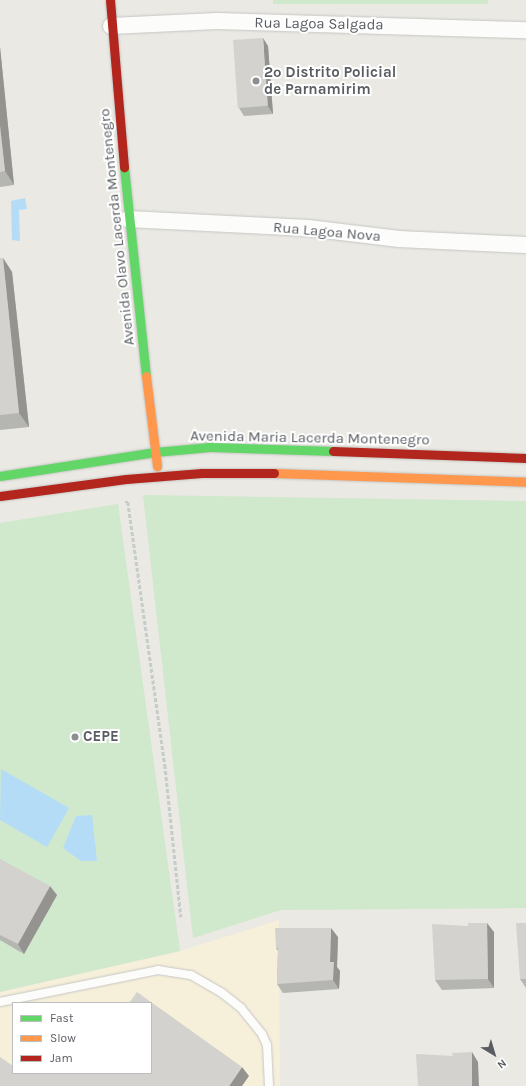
<!DOCTYPE html>
<meta charset="utf-8">
<style>
body{margin:0}
#map{position:relative;width:526px;height:1086px;overflow:hidden;background:#eae9e3;font-family:Karla,sans-serif}
div>[style]{position:absolute}
.commercial>*{inset:0;background:#f6efda}
.green>*{inset:0;background:#d0e8cc;transform-origin:0 0}
.water>*{inset:0;background:#b5dcf7}
.path>*{height:2.5px;margin-top:-1.25px;transform-origin:0;background:repeating-linear-gradient(90deg,#c6ccc9 0 4px,transparent 0 6px)}
.roads{filter:drop-shadow(0 0 1px #c6c6c4) drop-shadow(0 0 1px #c6c6c4)}
.lane>*{height:8px;margin:-4px;padding:0 4px;transform-origin:4px;border-radius:4px;background:#fcfcfb}
.street>*{height:16px;margin:-8px;padding:0 8px;transform-origin:8px;border-radius:8px;background:#fcfcfb}
.fast>*{height:9px;margin:-4.5px;padding:0 4.5px;transform-origin:4.5px;border-radius:4.5px;background:#63d668}
.slow>*{height:9px;margin:-4.5px;padding:0 4.5px;transform-origin:4.5px;border-radius:4.5px;background:#ff974d}
.jam>*{height:9px;margin:-4.5px;padding:0 4.5px;transform-origin:4.5px;border-radius:4.5px;background:#b3261e}
.wall>*{inset:0;background:#b5b5b1}
.shaded-wall>*{inset:0;background:#949390}
.building>*{inset:0;background:#d3d2ce;transform-origin:0 0}
.dots>*{width:11px;height:11px;translate:-50% -50%;box-sizing:border-box;border:2px solid #fff;border-radius:50%}
span{translate:-50% -50%;white-space:nowrap;text-align:center;line-height:1.15;-webkit-text-stroke:4px #fff;paint-order:stroke}
.street-label{font-size:15px;color:#595d62}
.poi-label{font-size:15px;color:#595d62;font-weight:700}
.left{translate:0 -50%;text-align:left}
.legend{position:absolute;left:12px;top:1002px;width:140px;height:72px;box-sizing:border-box;background:#fff;border:1px solid #bdbec0;margin:0;padding:5px 7px;list-style:none;font-size:12px;color:#595d62}
.legend li{display:flex;align-items:center;gap:8px;height:20px}
.legend b{width:20px;border:1px solid #bdbec0}
.north{position:absolute;left:474px;top:1034px;width:40px;height:40px;-webkit-text-stroke:3px #fff;paint-order:stroke;rotate:142deg;font-size:11px;font-weight:700;line-height:16px;text-align:center;color:#595d62}
.north::after{content:'';display:block;margin:auto;width:14px;height:18px;background:#595d62;clip-path:polygon(50% 0,100% 100%,50% 72%,0 100%)}
</style>
<div id="map">
<div class="commercial">
<div style="clip-path:polygon(evenodd,279px 920px,280px 1086px,0 1086px,0 992px,180px 951px,279px 920px,13px 1003px,151px 1003px,151px 1073px,13px 1073px,13px 1003px)"></div>
</div>
<div class="green">
<div style="left:273px;top:0;width:215px;height:4px"></div>
<div style="clip-path:polygon(143px 495px,526px 501px,526px 908px,281px 910px,193px 938px)"></div>
<div style="clip-path:polygon(118px 504px,180px 951px,0 992px,0 523px)"></div>
</div>
<div class="water">
<div style="clip-path:polygon(25px 198px,27px 209px,19px 210px,20px 241px,12px 240px,11px 201px)"></div>
<div style="clip-path:polygon(1px 769px,69px 808px,47px 847px,0 820px)"></div>
<div style="clip-path:polygon(92px 815px,97px 861px,81px 861px,63px 848px,76px 816px)"></div>
</div>
<div class="path">
<div style="left:125px;top:502px;width:3px"></div>
<div style="left:128px;top:502px;width:266px;rotate:82deg"></div>
<div style="left:165px;top:765px;width:153px;rotate:84deg"></div>
</div>
<div class="roads">
<div class="lane">
<div style="left:0;top:1002px;width:161px;rotate:-11.4deg"></div>
<div style="left:158px;top:970px;width:33px;rotate:9deg"></div>
<div style="left:191px;top:975px;width:36px;rotate:30deg"></div>
<div style="left:222px;top:993px;width:24px;rotate:38deg"></div>
<div style="left:241px;top:1008px;width:33px;rotate:51deg"></div>
<div style="left:262px;top:1034px;width:12px;rotate:66deg"></div>
<div style="left:267px;top:1045px;width:41px;rotate:87.2deg"></div>
</div>
<div class="street">
<div style="left:111px;top:26px;width:106px;rotate:-2.7deg"></div>
<div style="left:217px;top:21px;width:309px;rotate:1.7deg"></div>
<div style="left:128px;top:219px;width:180px;rotate:2.9deg"></div>
<div style="left:308px;top:228px;width:92px;rotate:6.9deg"></div>
<div style="left:399px;top:239px;width:127px;rotate:2.7deg"></div>
</div>
<div class="fast">
<div style="left:124px;top:167px;width:210px;rotate:84deg"></div>
<div style="left:0;top:476px;width:157px;rotate:-8.8deg"></div>
<div style="left:155px;top:452px;width:55px;rotate:-5.2deg"></div>
<div style="left:210px;top:447px;width:123px;rotate:1.9deg"></div>
</div>
<div class="slow">
<div style="left:146px;top:376px;width:91px;rotate:83deg"></div>
<div style="left:274px;top:473px;width:252px;rotate:2deg"></div>
</div>
<div class="jam">
<div style="left:110px;top:0;width:168px;rotate:85.2deg"></div>
<div style="left:333px;top:451px;width:193px;rotate:2.1deg"></div>
<div style="left:0;top:496px;width:127px;rotate:-7.7deg"></div>
<div style="left:126px;top:479px;width:76px;rotate:-4.5deg"></div>
<div style="left:202px;top:473px;width:72px"></div>
</div>
</div>
<div class="wall">
<div style="clip-path:polygon(268px 46px,273px 114px,244px 116px,239px 108px)"></div>
<div style="clip-path:polygon(0 47px,14px 185px,0 187px)"></div>
<div style="clip-path:polygon(0 258px,3px 258px,12px 272px,29px 427px,0 430px)"></div>
<div style="clip-path:polygon(0 859px,57px 895px,24px 954px,0 940px)"></div>
<div style="clip-path:polygon(526px 923px,526px 988px,520px 979px)"></div>
<div style="clip-path:polygon(468px 926px,494px 932px,494px 988px,442px 990px,435px 980px)"></div>
<div style="clip-path:polygon(338px 937px,337px 967px,340px 971px,339px 989px,283px 993px,277px 984px,278px 951px,276px 948px)"></div>
</div>
<div class="shaded-wall">
<div style="clip-path:polygon(263px 38px,268px 46px,273px 114px,268px 106px)"></div>
<div style="clip-path:polygon(0 47px,14px 185px,5px 171px,0 126px)"></div>
<div style="clip-path:polygon(3px 258px,12px 272px,29px 427px,19px 413px)"></div>
<div style="clip-path:polygon(50px 886px,57px 895px,24px 954px,18px 944px)"></div>
<div style="clip-path:polygon(487px 923px,494px 932px,494px 988px,488px 979px)"></div>
<div style="clip-path:polygon(331px 928px,338px 937px,337px 967px,340px 971px,339px 989px,333px 980px,330px 962px)"></div>
<div style="clip-path:polygon(472px 1052px,478px 1062px,479px 1086px,472px 1086px)"></div>
<div style="clip-path:polygon(242px 1067px,249px 1076px,242px 1086px,229px 1086px)"></div>
</div>
<div class="building">
<div style="left:263px;top:38px;width:68px;height:30px;rotate:86deg"></div>
<div style="clip-path:polygon(0 126px,5px 171px,0 172px)"></div>
<div style="clip-path:polygon(0 258px,3px 258px,19px 413px,0 415px)"></div>
<div style="clip-path:polygon(0 859px,50px 886px,18px 944px,0 935px)"></div>
<div style="clip-path:polygon(468px 923px,487px 923px,488px 979px,435px 980px,432px 924px,468px 926px)"></div>
<div style="clip-path:polygon(516px 923px,526px 923px,526px 979px,520px 979px)"></div>
<div style="clip-path:polygon(275px 928px,331px 928px,330px 962px,334px 962px,333px 980px,277px 984px,278px 948px,276px 948px)"></div>
<div style="clip-path:polygon(137px 992px,242px 1067px,229px 1086px,0 1086px,0 1057px,13px 1066px,13px 1073px,151px 1073px,151px 1003px,129px 1003px)"></div>
<div style="clip-path:polygon(472px 1052px,472px 1086px,418px 1086px,416px 1054px,453px 1056px,452px 1053px)"></div>
</div>
<div class="dots">
<div style="left:256px;top:81px;background:#8c8e8f"></div>
<div style="left:75px;top:737px;background:#8c8e8f"></div>
</div>
<div class="street-label">
<span style="left:319px;top:24px;rotate:1deg">Rua Lagoa Salgada</span>
<span style="left:117px;top:227px;rotate:-96deg">Avenida Olavo Lacerda Montenegro</span>
<span style="left:327px;top:232px;rotate:5deg">Rua Lagoa Nova</span>
<span style="left:310px;top:438px;rotate:1deg">Avenida Maria Lacerda Montenegro</span>
</div>
<div class="poi-label">
<span class="left" style="left:264px;top:81px">2º Distrito Policial<br>de Parnamirim</span>
<span class="left" style="left:83px;top:737px">CEPE</span>
</div>
<ul class="legend">
<li><b style="height:5px;background:#63d668"></b>Fast</li>
<li><b style="height:5px;background:#ff974d"></b>Slow</li>
<li><b style="height:5px;background:#b3261e"></b>Jam</li>
</ul>
<div class="north">N</div>
</div>
